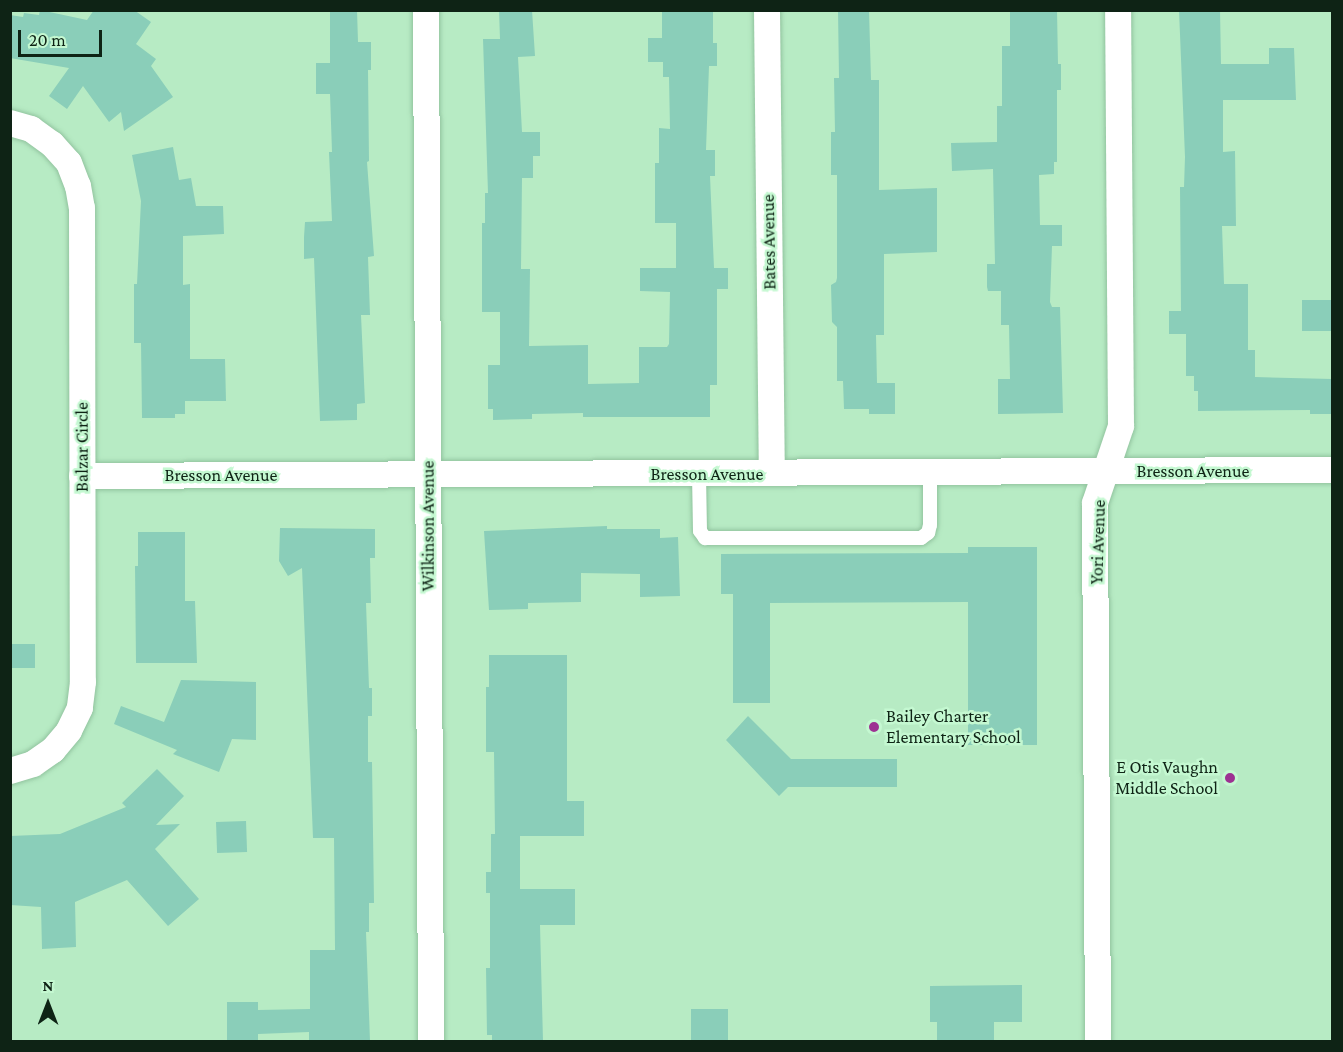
<!DOCTYPE html>
<style>
body{margin:0}
#map{position:relative;width:1343px;height:1052px;overflow:hidden;background:#b7ebc4;font-family:"Crimson Pro",serif}
div>[style]{position:absolute}
.building>*{inset:0;background:#8aceb9;transform-origin:0 0}
.roads{filter:drop-shadow(0 0 2px #91c39e) drop-shadow(0 0 2px #91c39e)}
.lane>*{height:14px;margin:-7px;padding:0 7px;transform-origin:7px;border-radius:7px;background:#fff}
.street>*{height:26px;margin:-13px;padding:0 13px;transform-origin:13px;border-radius:13px;background:#fff}
.dots>*{width:16px;height:16px;translate:-50% -50%;box-sizing:border-box;border:3px solid #c4f8d1;border-radius:50%}
span{translate:-50% -50%;white-space:nowrap;text-align:center;line-height:1.15;-webkit-text-stroke:5px #c4f8d1;paint-order:stroke}
.street-label{font-size:18px;color:#0e2315}
.poi-label{font-size:18px;color:#0e2315}
.left{translate:0 -50%;text-align:left}
.right{translate:-100% -50%;text-align:right}
.frame{position:absolute;inset:0;border:12px solid #0e2315;pointer-events:none}
.north{position:absolute;left:18px;top:974px;width:60px;height:60px;-webkit-text-stroke:4px #c4f8d1;paint-order:stroke;rotate:0deg;font-size:16px;font-weight:700;line-height:24px;text-align:center;color:#0e2315}
.north::after{content:'';display:block;margin:auto;width:21px;height:27px;background:#0e2315;clip-path:polygon(50% 0,100% 100%,50% 72%,0 100%)}
.scale{position:absolute;left:18px;top:30px;width:84px;height:27px;box-sizing:border-box;border:3px solid #0e2315;border-top:0;padding-left:8px;font-size:18px;line-height:21px;white-space:nowrap;color:#0e2315;-webkit-text-stroke:4px #c4f8d1;paint-order:stroke}
</style>
<div id="map">
<div class="building">
<div style="clip-path:polygon(40px 10px,87px 20px,94px 10px,134px 10px,151px 22px,136px 44px,156px 59px,151px 66px,173px 97px,124px 131px,121px 112px,109px 122px,83px 86px,67px 109px,49px 96px,69px 68px,10px 58px,10px 15px,23px 17px,24px 13px,39px 15px)"></div>
<div style="clip-path:polygon(330px 10px,357px 10px,358px 42px,371px 42px,371px 70px,368px 70px,369px 161px,367px 162px,374px 256px,368px 257px,370px 315px,361px 315px,365px 403px,357px 404px,357px 420px,320px 421px,314px 258px,304px 259px,304px 237px,305px 222px,332px 221px,329px 152px,332px 152px,330px 94px,316px 94px,316px 63px,330px 63px)"></div>
<div style="clip-path:polygon(499px 10px,532px 10px,535px 56px,518px 57px,522px 132px,540px 132px,540px 156px,533px 156px,533px 178px,522px 178px,521px 269px,530px 269px,529px 346px,588px 345px,588px 384px,639px 383px,639px 347px,667px 347px,669px 344px,670px 292px,640px 291px,640px 268px,676px 268px,676px 223px,655px 223px,655px 163px,659px 163px,659px 128px,670px 129px,669px 77px,663px 77px,663px 62px,648px 62px,648px 38px,662px 38px,662px 10px,713px 10px,713px 43px,717px 43px,717px 66px,709px 66px,706px 150px,715px 150px,715px 176px,710px 176px,714px 268px,728px 268px,728px 289px,717px 289px,717px 385px,710px 385px,710px 417px,583px 417px,583px 413px,532px 414px,532px 419px,493px 420px,493px 409px,488px 409px,488px 365px,500px 365px,500px 312px,482px 312px,482px 223px,485px 223px,485px 193px,488px 193px,483px 39px,500px 39px)"></div>
<div style="clip-path:polygon(838px 10px,869px 10px,871px 80px,879px 80px,879px 190px,937px 188px,937px 252px,884px 254px,884px 335px,876px 335px,877px 383px,895px 383px,895px 414px,869px 414px,869px 409px,844px 409px,843px 381px,837px 381px,837px 327px,832px 322px,831px 285px,836px 282px,837px 278px,837px 175px,831px 175px,831px 132px,835px 132px,834px 78px,839px 78px)"></div>
<div style="clip-path:polygon(1010px 10px,1057px 10px,1058px 64px,1061px 64px,1061px 90px,1057px 90px,1057px 162px,1054px 162px,1054px 174px,1039px 175px,1040px 225px,1062px 225px,1062px 246px,1052px 246px,1050px 302px,1052px 307px,1060px 307px,1063px 413px,998px 414px,998px 379px,1010px 379px,1009px 325px,1001px 325px,1001px 291px,988px 291px,987px 287px,987px 264px,995px 264px,993px 169px,952px 171px,951px 143px,997px 142px,997px 106px,1002px 106px,1002px 46px,1010px 46px)"></div>
<div style="clip-path:polygon(1179px 10px,1220px 10px,1221px 64px,1269px 64px,1269px 48px,1294px 48px,1296px 100px,1223px 100px,1223px 152px,1235px 151px,1236px 226px,1222px 226px,1224px 284px,1248px 284px,1248px 350px,1255px 350px,1255px 377px,1332px 379px,1332px 414px,1310px 414px,1310px 410px,1198px 411px,1198px 391px,1194px 391px,1194px 376px,1186px 376px,1186px 334px,1169px 334px,1169px 311px,1181px 311px,1180px 187px,1184px 187px,1185px 157px)"></div>
<div style="clip-path:polygon(173px 147px,179px 180px,191px 178px,196px 206px,223px 206px,224px 234px,183px 236px,183px 285px,190px 284px,190px 359px,225px 359px,226px 401px,185px 401px,185px 414px,175px 414px,175px 418px,142px 418px,141px 343px,134px 343px,134px 284px,137px 284px,141px 201px,132px 155px)"></div>
<div style="left:1332px;top:300px;width:31px;height:30px;rotate:90deg"></div>
<div style="clip-path:polygon(607px 526px,607px 529px,660px 529px,660px 538px,678px 537px,680px 596px,640px 597px,640px 574px,581px 573px,581px 602px,528px 603px,528px 609px,489px 610px,484px 531px)"></div>
<div style="clip-path:polygon(280px 528px,375px 529px,375px 558px,370px 558px,371px 603px,366px 603px,369px 688px,372px 688px,372px 716px,368px 716px,368px 762px,372px 762px,374px 903px,369px 903px,369px 932px,366px 932px,370px 1041px,309px 1041px,309px 1032px,258px 1034px,258px 1041px,227px 1041px,227px 1002px,258px 1002px,258px 1010px,310px 1009px,310px 950px,335px 950px,334px 838px,313px 838px,302px 568px,288px 576px,279px 561px)"></div>
<div style="clip-path:polygon(138px 532px,185px 532px,185px 601px,195px 601px,197px 663px,136px 663px,135px 566px,138px 566px)"></div>
<div style="clip-path:polygon(968px 547px,1037px 547px,1037px 745px,968px 745px,968px 602px,770px 603px,770px 703px,733px 703px,733px 594px,721px 594px,721px 554px,968px 553px)"></div>
<div style="left:10px;top:644px;width:25px;height:24px"></div>
<div style="clip-path:polygon(489px 655px,567px 655px,567px 801px,584px 801px,584px 836px,520px 836px,520px 889px,575px 889px,575px 925px,540px 925px,543px 1041px,492px 1041px,492px 1035px,487px 1035px,486px 968px,490px 968px,490px 893px,486px 893px,486px 872px,491px 872px,491px 834px,495px 834px,494px 752px,486px 752px,486px 687px,489px 687px)"></div>
<div style="clip-path:polygon(181px 680px,256px 682px,256px 740px,232px 739px,219px 772px,173px 754px,177px 750px,114px 724px,121px 706px,164px 722px)"></div>
<div style="clip-path:polygon(748px 716px,791px 759px,897px 759px,897px 787px,788px 787px,779px 796px,726px 740px)"></div>
<div style="clip-path:polygon(157px 769px,184px 796px,156px 825px,180px 824px,155px 849px,199px 899px,168px 926px,127px 880px,75px 902px,76px 947px,42px 949px,41px 907px,10px 905px,10px 836px,60px 834px,126px 807px,122px 803px)"></div>
<div style="left:246px;top:821px;width:31px;height:30px;rotate:88deg"></div>
<div style="clip-path:polygon(1022px 985px,1022px 1022px,994px 1022px,994px 1041px,937px 1041px,937px 1022px,930px 1022px,930px 986px)"></div>
<div style="left:691px;top:1009px;width:37px;height:32px"></div>
</div>
<div class="roads">
<div class="lane">
<div style="left:699px;top:474px;width:57px;rotate:89deg"></div>
<div style="left:700px;top:531px;width:9px;rotate:54deg"></div>
<div style="left:705px;top:538px;width:216px"></div>
<div style="left:921px;top:538px;width:9px;rotate:-36deg"></div>
<div style="left:928px;top:533px;width:8px;rotate:-76deg"></div>
<div style="left:930px;top:525px;width:53px;rotate:-90deg"></div>
</div>
<div class="street">
<div style="left:426px;top:10px;width:1032px;rotate:89.72deg"></div>
<div style="left:767px;top:10px;width:463px;rotate:89.4deg"></div>
<div style="left:10px;top:123px;width:22px;rotate:16deg"></div>
<div style="left:31px;top:129px;width:26px;rotate:36deg"></div>
<div style="left:52px;top:144px;width:25px;rotate:48deg"></div>
<div style="left:69px;top:163px;width:25px;rotate:69deg"></div>
<div style="left:78px;top:186px;width:22px;rotate:80deg"></div>
<div style="left:82px;top:208px;width:474px;rotate:89.9deg"></div>
<div style="left:83px;top:682px;width:26px;rotate:97deg"></div>
<div style="left:80px;top:708px;width:25px;rotate:116deg"></div>
<div style="left:69px;top:731px;width:25px;rotate:130deg"></div>
<div style="left:53px;top:750px;width:24px;rotate:145deg"></div>
<div style="left:33px;top:764px;width:24px;rotate:163deg"></div>
<div style="left:82px;top:476px;width:1250px;rotate:-0.28deg"></div>
<div style="left:1098px;top:1042px;width:539px;rotate:-90.32deg"></div>
<div style="left:1095px;top:503px;width:81px;rotate:-71.3deg"></div>
<div style="left:1121px;top:426px;width:416px;rotate:-90.4deg"></div>
</div>
</div>
<div class="dots">
<div style="left:874px;top:727px;background:#9d3192"></div>
<div style="left:1230px;top:778px;background:#9d3192"></div>
</div>
<div class="street-label">
<span style="left:769px;top:242px;rotate:-91deg">Bates Avenue</span>
<span style="left:82px;top:447px;rotate:-90deg">Balzar Circle</span>
<span style="left:1193px;top:471px">Bresson Avenue</span>
<span style="left:707px;top:474px">Bresson Avenue</span>
<span style="left:221px;top:475px">Bresson Avenue</span>
<span style="left:428px;top:526px;rotate:-90deg">Wilkinson Avenue</span>
<span style="left:1098px;top:542px;rotate:-88deg">Yori Avenue</span>
</div>
<div class="poi-label">
<span class="left" style="left:886px;top:727px">Bailey Charter<br>Elementary School</span>
<span class="right" style="left:1218px;top:778px">E Otis Vaughn<br>Middle School</span>
</div>
<div class="frame"></div>
<div class="north">N</div>
<div class="scale">20 m</div>
</div>
